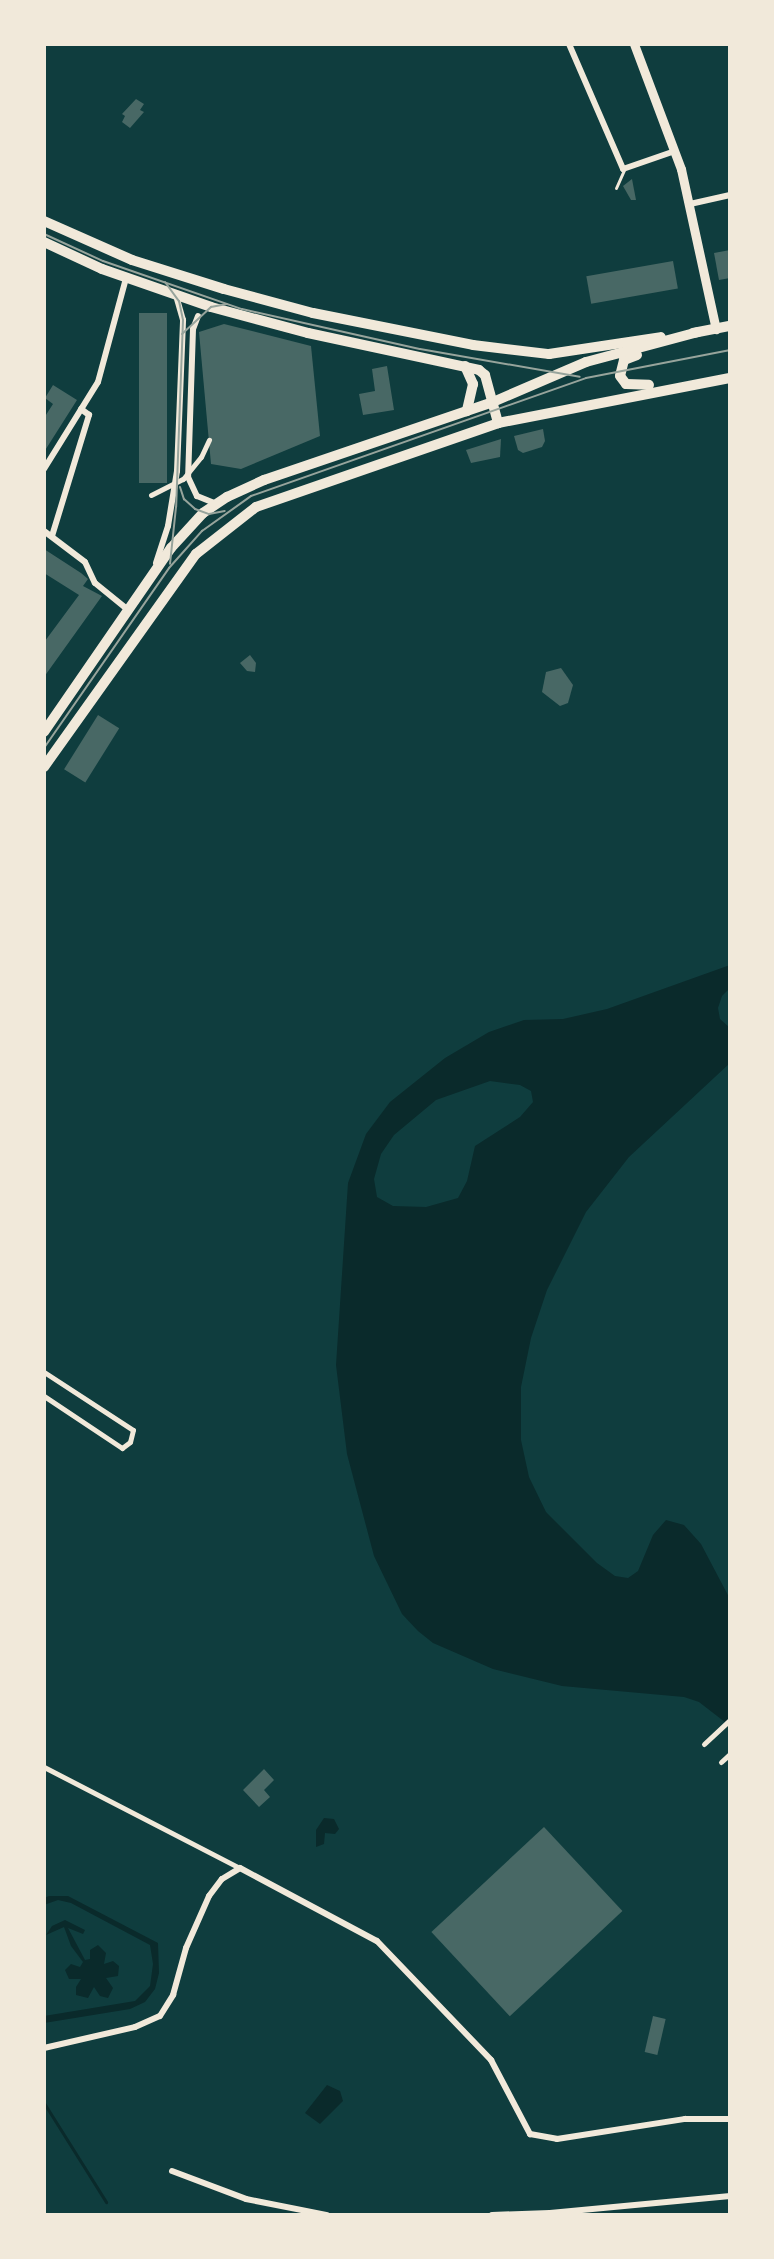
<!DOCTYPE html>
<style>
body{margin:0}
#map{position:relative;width:774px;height:2259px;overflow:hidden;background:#0f3d3e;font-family:Poppins,sans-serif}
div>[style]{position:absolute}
.water>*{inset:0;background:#0a2a2b}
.stream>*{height:3px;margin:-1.5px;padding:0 1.5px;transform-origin:1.5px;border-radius:1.5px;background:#0a2a2b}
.building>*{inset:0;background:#486865;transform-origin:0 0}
.service>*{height:3px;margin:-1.5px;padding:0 1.5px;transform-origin:1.5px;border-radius:1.5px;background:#f1e9da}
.pedestrian>*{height:5px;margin:-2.5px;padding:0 2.5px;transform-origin:2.5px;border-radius:2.5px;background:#f1e9da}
.minor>*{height:6px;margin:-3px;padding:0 3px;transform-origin:3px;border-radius:3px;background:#f1e9da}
.secondary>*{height:9px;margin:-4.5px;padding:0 4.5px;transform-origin:4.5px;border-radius:4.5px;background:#f1e9da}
.primary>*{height:10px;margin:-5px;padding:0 5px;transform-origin:5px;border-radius:5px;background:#f1e9da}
.tram>*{height:2px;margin:-1px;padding:0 1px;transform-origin:1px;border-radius:1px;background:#97a49c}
span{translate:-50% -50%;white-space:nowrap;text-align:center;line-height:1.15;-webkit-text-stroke:6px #f1e9da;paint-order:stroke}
.frame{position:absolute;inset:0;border:46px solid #f1e9da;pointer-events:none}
</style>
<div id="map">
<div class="water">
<div style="clip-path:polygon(evenodd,730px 965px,730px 988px,722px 996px,718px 1008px,720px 1019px,730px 1028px,730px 1063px,629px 1157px,586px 1212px,547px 1290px,531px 1338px,521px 1387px,521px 1440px,529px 1477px,546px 1512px,597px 1563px,615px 1576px,628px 1578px,638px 1571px,653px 1535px,666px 1520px,684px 1525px,701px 1544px,730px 1599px,730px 1726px,699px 1702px,684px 1697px,562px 1686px,493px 1669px,433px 1643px,418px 1631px,402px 1614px,374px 1556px,347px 1454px,336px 1365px,348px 1183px,366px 1134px,390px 1102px,445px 1058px,489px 1032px,524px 1020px,563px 1019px,607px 1009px,730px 965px,490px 1081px,520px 1085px,531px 1091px,533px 1102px,520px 1117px,475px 1146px,467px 1181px,458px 1198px,426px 1207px,393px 1206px,377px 1197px,374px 1179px,381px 1154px,394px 1135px,436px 1100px,490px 1081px)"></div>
<div style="clip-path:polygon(324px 1818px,334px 1819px,339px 1829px,335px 1834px,325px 1833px,324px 1844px,316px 1847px,316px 1830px)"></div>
<div style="clip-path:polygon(49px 1896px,68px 1896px,158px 1943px,159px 1973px,155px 1989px,145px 2002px,130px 2009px,44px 2023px,44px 2016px,135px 2001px,150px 1986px,153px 1964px,150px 1945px,71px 1903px,58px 1900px,44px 1905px,44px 1898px)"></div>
<div style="clip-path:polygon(65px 1920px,85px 1930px,83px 1934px,68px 1928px,85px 1960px,90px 1959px,90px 1950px,98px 1945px,106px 1953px,104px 1964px,113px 1961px,119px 1966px,118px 1976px,106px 1978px,113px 1988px,108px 1998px,100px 1996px,94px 1987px,88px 1998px,76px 1995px,76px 1987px,81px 1979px,69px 1979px,65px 1970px,71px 1964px,80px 1967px,83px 1962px,71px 1946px,64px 1927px,46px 1935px,52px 1926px)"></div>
<div style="clip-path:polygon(327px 2085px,340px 2091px,343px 2101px,320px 2124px,305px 2113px)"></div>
</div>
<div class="stream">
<div style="left:44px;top:2103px;width:117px;rotate:57.9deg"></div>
</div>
<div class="building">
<div style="clip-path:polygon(136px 99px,144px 104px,140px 110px,144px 112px,130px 128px,122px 122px,125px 116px,122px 114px)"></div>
<div style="clip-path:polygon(632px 179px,636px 200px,631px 200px,623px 186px)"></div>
<div style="clip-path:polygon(730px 250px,730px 278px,719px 280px,714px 253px)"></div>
<div style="left:673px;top:261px;width:28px;height:88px;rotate:80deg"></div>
<div style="left:139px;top:313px;width:28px;height:170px"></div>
<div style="clip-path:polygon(224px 324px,311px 346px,320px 436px,241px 469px,211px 464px,199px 332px)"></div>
<div style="clip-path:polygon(387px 366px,394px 410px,363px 415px,359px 394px,375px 391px,372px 369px)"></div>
<div style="clip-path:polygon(53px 385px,77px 400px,44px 452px,44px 418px,53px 404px,45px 398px)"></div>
<div style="clip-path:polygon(543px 429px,545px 441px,542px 447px,523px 453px,518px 450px,514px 436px)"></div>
<div style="clip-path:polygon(501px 439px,500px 457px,471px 463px,466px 450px)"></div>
<div style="clip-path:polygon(44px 549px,81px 573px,88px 579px,83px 586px,102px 596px,44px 677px,45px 641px,79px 595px,44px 573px)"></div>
<div style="clip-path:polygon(250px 655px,256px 663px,255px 672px,247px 671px,240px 663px)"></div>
<div style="clip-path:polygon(561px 668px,573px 685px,568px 703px,560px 706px,542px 692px,546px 672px)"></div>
<div style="left:98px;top:715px;width:25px;height:64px;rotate:32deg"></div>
<div style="clip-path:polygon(264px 1769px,274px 1780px,264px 1790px,270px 1797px,259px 1807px,243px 1790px)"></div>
<div style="left:544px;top:1827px;width:115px;height:154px;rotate:47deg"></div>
<div style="left:653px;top:2016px;width:13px;height:37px;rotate:13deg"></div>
</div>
<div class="service">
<div style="left:616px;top:188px;width:20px;rotate:-66deg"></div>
</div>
<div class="pedestrian">
<div style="left:151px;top:495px;width:36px;rotate:-27deg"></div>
<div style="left:183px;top:479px;width:28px;rotate:-51deg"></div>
<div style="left:201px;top:457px;width:19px;rotate:-65deg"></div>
<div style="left:44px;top:1372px;width:106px;rotate:33.1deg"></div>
<div style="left:133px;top:1430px;width:12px;rotate:104deg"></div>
<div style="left:130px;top:1442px;width:10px;rotate:143deg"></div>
<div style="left:122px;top:1448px;width:94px;rotate:-146.3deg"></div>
<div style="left:704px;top:1744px;width:35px;rotate:-43deg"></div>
<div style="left:721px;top:1762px;width:12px;rotate:-42deg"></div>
<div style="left:44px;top:1767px;width:220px;rotate:27.3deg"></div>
</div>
<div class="minor">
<div style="left:569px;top:44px;width:136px;rotate:66.6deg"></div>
<div style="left:623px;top:169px;width:55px;rotate:-19.1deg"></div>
<div style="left:690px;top:204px;width:41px;rotate:-12.7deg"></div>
<div style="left:198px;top:316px;width:14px;rotate:111deg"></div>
<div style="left:193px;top:329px;width:148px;rotate:91.9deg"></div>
<div style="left:188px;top:477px;width:21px;rotate:65deg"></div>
<div style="left:197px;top:496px;width:22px;rotate:22deg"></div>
<div style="left:44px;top:469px;width:102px;rotate:-58.2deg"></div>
<div style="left:98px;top:382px;width:108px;rotate:-74.9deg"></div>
<div style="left:44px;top:531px;width:51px;rotate:37.1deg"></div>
<div style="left:85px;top:562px;width:23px;rotate:65deg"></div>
<div style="left:95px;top:583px;width:41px;rotate:39.1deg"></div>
<div style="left:52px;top:536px;width:127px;rotate:-73deg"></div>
<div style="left:89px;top:415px;width:10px;rotate:-143deg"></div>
<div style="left:156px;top:563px;width:39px;rotate:-72deg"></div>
<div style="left:168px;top:526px;width:56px;rotate:-80.7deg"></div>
<div style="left:177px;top:471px;width:151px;rotate:-87.7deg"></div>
<div style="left:183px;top:320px;width:26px;rotate:-106deg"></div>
<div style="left:44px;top:2048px;width:93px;rotate:-13deg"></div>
<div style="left:135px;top:2027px;width:27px;rotate:-24deg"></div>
<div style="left:160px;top:2016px;width:25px;rotate:-58deg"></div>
<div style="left:173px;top:1995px;width:49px;rotate:-74.5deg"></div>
<div style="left:186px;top:1948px;width:57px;rotate:-66.1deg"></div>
<div style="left:209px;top:1896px;width:21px;rotate:-53deg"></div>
<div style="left:222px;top:1879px;width:21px;rotate:-31deg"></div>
<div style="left:240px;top:1868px;width:155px;rotate:28.1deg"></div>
<div style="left:377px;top:1941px;width:165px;rotate:46.2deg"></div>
<div style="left:491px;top:2060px;width:84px;rotate:62.2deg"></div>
<div style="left:530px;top:2134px;width:27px;rotate:10deg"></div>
<div style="left:557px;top:2139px;width:130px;rotate:-8.9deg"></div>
<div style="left:685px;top:2119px;width:45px"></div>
<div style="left:172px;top:2171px;width:79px;rotate:20.7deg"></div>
<div style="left:246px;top:2199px;width:83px;rotate:11.2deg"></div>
<div style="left:492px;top:2215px;width:58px;rotate:-2deg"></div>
<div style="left:550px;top:2213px;width:181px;rotate:-5.4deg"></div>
</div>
<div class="secondary">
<div style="left:634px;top:44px;width:134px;rotate:69.4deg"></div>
<div style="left:681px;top:169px;width:164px;rotate:77.7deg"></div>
</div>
<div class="primary">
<div style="left:44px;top:221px;width:96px;rotate:23.9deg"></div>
<div style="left:132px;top:260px;width:96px;rotate:17.5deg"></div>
<div style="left:224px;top:289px;width:92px;rotate:15.1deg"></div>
<div style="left:313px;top:313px;width:163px;rotate:11.3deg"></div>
<div style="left:473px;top:345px;width:77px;rotate:6.8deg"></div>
<div style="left:549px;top:354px;width:113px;rotate:-8.6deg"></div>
<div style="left:44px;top:242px;width:64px;rotate:25deg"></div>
<div style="left:102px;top:269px;width:115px;rotate:19.2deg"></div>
<div style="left:211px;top:307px;width:100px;rotate:15deg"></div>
<div style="left:308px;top:333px;width:175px;rotate:12.2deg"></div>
<div style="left:479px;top:370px;width:8px;rotate:40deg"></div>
<div style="left:485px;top:375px;width:50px;rotate:74.8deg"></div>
<div style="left:693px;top:333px;width:38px;rotate:-11deg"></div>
<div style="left:637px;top:355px;width:14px;rotate:159deg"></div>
<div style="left:624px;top:360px;width:16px;rotate:104deg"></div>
<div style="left:620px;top:376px;width:10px;rotate:53deg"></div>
<div style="left:626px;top:384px;width:23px;rotate:2deg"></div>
<div style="left:465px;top:366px;width:20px;rotate:66deg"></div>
<div style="left:473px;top:384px;width:28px;rotate:103deg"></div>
<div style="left:44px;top:732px;width:224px;rotate:-55.4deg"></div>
<div style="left:171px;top:548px;width:47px;rotate:-47.6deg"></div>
<div style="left:203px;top:513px;width:29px;rotate:-34deg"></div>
<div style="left:227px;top:497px;width:41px;rotate:-24.7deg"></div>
<div style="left:264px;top:480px;width:242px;rotate:-18.8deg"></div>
<div style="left:493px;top:402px;width:101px;rotate:-23.3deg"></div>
<div style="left:586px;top:362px;width:116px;rotate:-15deg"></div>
<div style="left:44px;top:767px;width:262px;rotate:-54.5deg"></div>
<div style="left:196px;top:554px;width:76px;rotate:-38.1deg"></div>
<div style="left:256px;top:507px;width:256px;rotate:-19.1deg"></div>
<div style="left:498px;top:423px;width:236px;rotate:-11deg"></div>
</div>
<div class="tram">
<div style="left:44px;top:234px;width:65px;rotate:24.6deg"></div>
<div style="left:103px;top:261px;width:147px;rotate:19.1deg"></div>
<div style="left:242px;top:309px;width:182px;rotate:12.7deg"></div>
<div style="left:420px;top:349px;width:162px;rotate:9.9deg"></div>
<div style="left:165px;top:282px;width:24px;rotate:54deg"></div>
<div style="left:179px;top:301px;width:19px;rotate:78deg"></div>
<div style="left:183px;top:320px;width:187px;rotate:92.1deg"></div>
<div style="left:176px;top:507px;width:57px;rotate:96deg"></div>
<div style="left:182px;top:334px;width:40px;rotate:-43deg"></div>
<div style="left:211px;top:307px;width:16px;rotate:-11deg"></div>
<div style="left:180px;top:487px;width:13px;rotate:72deg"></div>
<div style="left:184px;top:499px;width:15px;rotate:42deg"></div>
<div style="left:195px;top:509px;width:15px;rotate:20deg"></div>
<div style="left:209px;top:514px;width:16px;rotate:-11deg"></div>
<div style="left:44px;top:748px;width:219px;rotate:-55.2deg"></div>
<div style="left:169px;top:568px;width:50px;rotate:-48.3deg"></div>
<div style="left:202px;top:531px;width:60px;rotate:-35.5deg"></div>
<div style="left:251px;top:496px;width:355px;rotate:-19.4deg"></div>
<div style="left:586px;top:378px;width:147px;rotate:-11deg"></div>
</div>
<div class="frame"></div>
</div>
